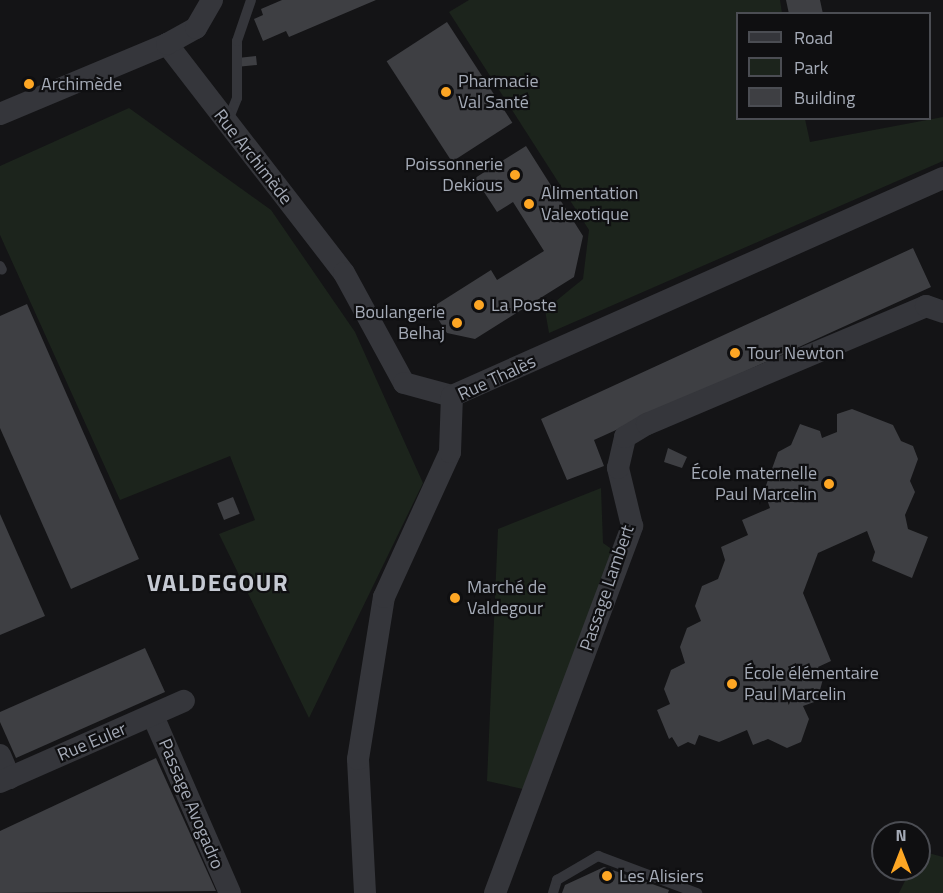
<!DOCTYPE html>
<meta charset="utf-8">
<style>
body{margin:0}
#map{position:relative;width:943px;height:893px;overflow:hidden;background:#141416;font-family:"Titillium Web",sans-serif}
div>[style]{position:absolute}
.green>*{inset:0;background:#1c241c}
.building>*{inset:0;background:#3e3f43;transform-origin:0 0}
.service>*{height:10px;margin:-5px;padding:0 5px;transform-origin:5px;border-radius:5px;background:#35363b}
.minor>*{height:22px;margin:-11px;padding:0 11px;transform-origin:11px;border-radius:11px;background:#35363b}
.dots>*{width:16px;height:16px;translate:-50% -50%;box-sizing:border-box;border:3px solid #0f0f11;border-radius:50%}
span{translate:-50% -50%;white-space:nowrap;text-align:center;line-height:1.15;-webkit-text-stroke:4.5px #0f0f11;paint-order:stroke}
.poi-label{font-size:18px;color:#a5abb7}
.left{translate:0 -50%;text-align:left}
.right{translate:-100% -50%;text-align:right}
.street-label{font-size:18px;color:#a5abb7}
.district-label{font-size:24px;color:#c6cad3;font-weight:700;letter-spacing:1.5px}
.legend{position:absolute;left:736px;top:12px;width:195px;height:108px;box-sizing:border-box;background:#0f0f11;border:2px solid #4b4d53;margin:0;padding:8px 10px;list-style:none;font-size:18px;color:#a5abb7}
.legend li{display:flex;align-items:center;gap:12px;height:30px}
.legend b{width:30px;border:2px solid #4b4d53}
.north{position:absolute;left:871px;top:821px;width:60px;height:60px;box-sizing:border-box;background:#0f0f11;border:2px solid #4b4d53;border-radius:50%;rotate:0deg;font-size:16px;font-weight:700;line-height:24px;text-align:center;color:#a5abb7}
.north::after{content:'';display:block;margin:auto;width:21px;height:27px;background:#fda624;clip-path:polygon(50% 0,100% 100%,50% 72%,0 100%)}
</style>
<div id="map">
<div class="green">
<div style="clip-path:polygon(469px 0,780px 0,782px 13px,738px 14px,738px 118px,805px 119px,810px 142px,943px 117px,943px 161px,549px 333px,545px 310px,583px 279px,589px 230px,449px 12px)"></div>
<div style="clip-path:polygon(129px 108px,271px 210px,355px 332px,423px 483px,309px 718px,219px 534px,255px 520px,230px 456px,120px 500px,0 235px,0 166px)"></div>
<div style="clip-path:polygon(601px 488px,603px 543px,613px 550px,523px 789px,487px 781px,498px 529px)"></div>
<div style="clip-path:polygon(921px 851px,943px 857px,943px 893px,899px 893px,911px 869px,919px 869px)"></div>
</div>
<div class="building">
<div style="clip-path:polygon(282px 0,376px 0,289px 37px,286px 31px,263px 41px,254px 19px,263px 15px,261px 9px)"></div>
<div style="clip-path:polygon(786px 0,820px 0,823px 14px,789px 14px)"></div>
<div style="left:447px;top:22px;width:120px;height:72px;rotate:57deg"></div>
<div style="left:256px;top:56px;width:9px;height:16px;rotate:84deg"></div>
<div style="clip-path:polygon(526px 146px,583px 236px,574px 277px,475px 339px,447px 333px,431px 308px,491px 270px,497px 280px,544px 251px,513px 202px,497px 212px,475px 178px)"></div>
<div style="clip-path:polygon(913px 248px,931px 287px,594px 440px,604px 466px,567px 480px,541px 419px)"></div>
<div style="clip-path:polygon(27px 304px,139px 559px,71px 589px,0 428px,0 316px)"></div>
<div style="clip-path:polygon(852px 409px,893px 425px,901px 441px,913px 446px,918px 459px,910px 481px,915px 492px,905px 515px,908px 529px,928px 537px,912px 578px,872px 561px,875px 552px,867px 531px,818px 553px,803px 593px,831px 661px,818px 667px,823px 679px,817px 701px,803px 706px,809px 719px,801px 742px,787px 748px,768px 739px,753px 745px,747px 730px,719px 742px,699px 735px,695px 745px,688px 742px,678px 747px,672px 737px,669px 739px,657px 710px,670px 704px,664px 689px,671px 670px,685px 663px,680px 647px,687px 628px,701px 621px,695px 606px,702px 586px,718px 579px,725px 560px,721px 547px,748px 535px,742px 520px,770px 508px,764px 491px,778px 452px,791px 445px,800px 424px,820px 431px,822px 438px,837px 432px,837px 414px)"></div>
<div style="clip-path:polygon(668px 448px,687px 457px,682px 468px,664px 462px)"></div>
<div style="left:233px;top:497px;width:18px;height:17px;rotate:68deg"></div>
<div style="clip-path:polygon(0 514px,45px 616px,0 635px)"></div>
<div style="clip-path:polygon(145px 648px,165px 692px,16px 758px,0 722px,0 712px)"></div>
<div style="clip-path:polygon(156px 758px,216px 891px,0 893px,0 831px)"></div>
<div style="clip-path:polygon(604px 867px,669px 890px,668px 893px,562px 893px,565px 885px)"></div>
</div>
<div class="service">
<div style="left:227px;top:123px;width:27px;rotate:-68deg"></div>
<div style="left:237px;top:98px;width:57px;rotate:-90deg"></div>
<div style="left:237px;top:41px;width:43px;rotate:-71.1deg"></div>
<div style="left:0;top:266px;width:4px;rotate:63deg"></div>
<div style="left:553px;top:893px;width:14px;rotate:-73deg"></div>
<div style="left:557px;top:880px;width:48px;rotate:-30.3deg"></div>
<div style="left:598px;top:856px;width:106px;rotate:20.5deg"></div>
</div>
<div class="minor">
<div style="left:167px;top:44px;width:289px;rotate:52.3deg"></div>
<div style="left:344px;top:273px;width:125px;rotate:61.4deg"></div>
<div style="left:404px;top:383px;width:50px;rotate:15.2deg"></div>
<div style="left:0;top:114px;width:181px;rotate:-22.7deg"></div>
<div style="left:167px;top:44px;width:33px;rotate:-29deg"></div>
<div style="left:196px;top:28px;width:32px;rotate:-60deg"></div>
<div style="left:452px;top:396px;width:537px;rotate:-23.94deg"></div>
<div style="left:153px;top:716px;width:193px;rotate:66.5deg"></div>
<div style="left:0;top:755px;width:25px;rotate:67deg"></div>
<div style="left:0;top:782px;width:201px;rotate:-23.8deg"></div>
<div style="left:365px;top:893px;width:134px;rotate:-93deg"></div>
<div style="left:358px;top:759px;width:164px;rotate:-80.9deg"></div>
<div style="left:384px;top:597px;width:159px;rotate:-65.5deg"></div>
<div style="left:450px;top:452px;width:56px;rotate:-88deg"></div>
<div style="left:495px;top:893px;width:392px;rotate:-69.5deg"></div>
<div style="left:632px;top:526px;width:60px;rotate:-103.6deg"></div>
<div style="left:618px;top:468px;width:32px;rotate:-77deg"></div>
<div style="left:625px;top:437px;width:26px;rotate:-31deg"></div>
<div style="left:647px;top:424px;width:303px;rotate:-22.9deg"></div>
<div style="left:926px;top:306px;width:18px;rotate:19deg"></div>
</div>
<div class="dots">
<div style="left:29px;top:84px;background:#fda624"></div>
<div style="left:446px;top:92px;background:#fda624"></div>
<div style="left:515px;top:175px;background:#fda624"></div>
<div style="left:529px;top:204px;background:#fda624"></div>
<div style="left:479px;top:305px;background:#fda624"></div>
<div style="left:457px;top:323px;background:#fda624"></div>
<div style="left:735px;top:353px;background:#fda624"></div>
<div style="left:829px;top:484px;background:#fda624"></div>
<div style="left:455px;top:598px;background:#fda624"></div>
<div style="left:732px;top:684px;background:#fda624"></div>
<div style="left:607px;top:876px;background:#fda624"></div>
</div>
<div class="poi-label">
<span class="left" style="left:458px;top:92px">Pharmacie<br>Val Santé</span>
<span class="left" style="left:41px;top:84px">Archimède</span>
<span class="right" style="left:503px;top:175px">Poissonnerie<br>Dekious</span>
<span class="left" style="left:541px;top:204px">Alimentation<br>Valexotique</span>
<span class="left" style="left:491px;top:305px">La Poste</span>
<span class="right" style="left:445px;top:323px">Boulangerie<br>Belhaj</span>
<span class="left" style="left:747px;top:353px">Tour Newton</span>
<span class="right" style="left:817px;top:484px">École maternelle<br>Paul Marcelin</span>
<span class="left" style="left:467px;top:598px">Marché de<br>Valdegour</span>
<span class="left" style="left:744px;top:684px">École élémentaire<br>Paul Marcelin</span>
<span class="left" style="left:619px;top:876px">Les Alisiers</span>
</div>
<div class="street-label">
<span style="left:253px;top:157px;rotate:52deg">Rue Archimède</span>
<span style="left:497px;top:378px;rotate:-25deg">Rue Thalès</span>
<span style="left:607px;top:588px;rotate:-71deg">Passage Lambert</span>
<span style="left:92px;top:742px;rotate:-23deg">Rue Euler</span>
<span style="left:191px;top:804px;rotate:67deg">Passage Avogadro</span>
</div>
<div class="district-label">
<span style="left:218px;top:583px">VALDEGOUR</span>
</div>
<ul class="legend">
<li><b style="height:8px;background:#35363b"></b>Road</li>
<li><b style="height:16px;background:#1c241c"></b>Park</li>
<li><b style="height:16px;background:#3e3f43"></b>Building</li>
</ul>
<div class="north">N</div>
</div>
